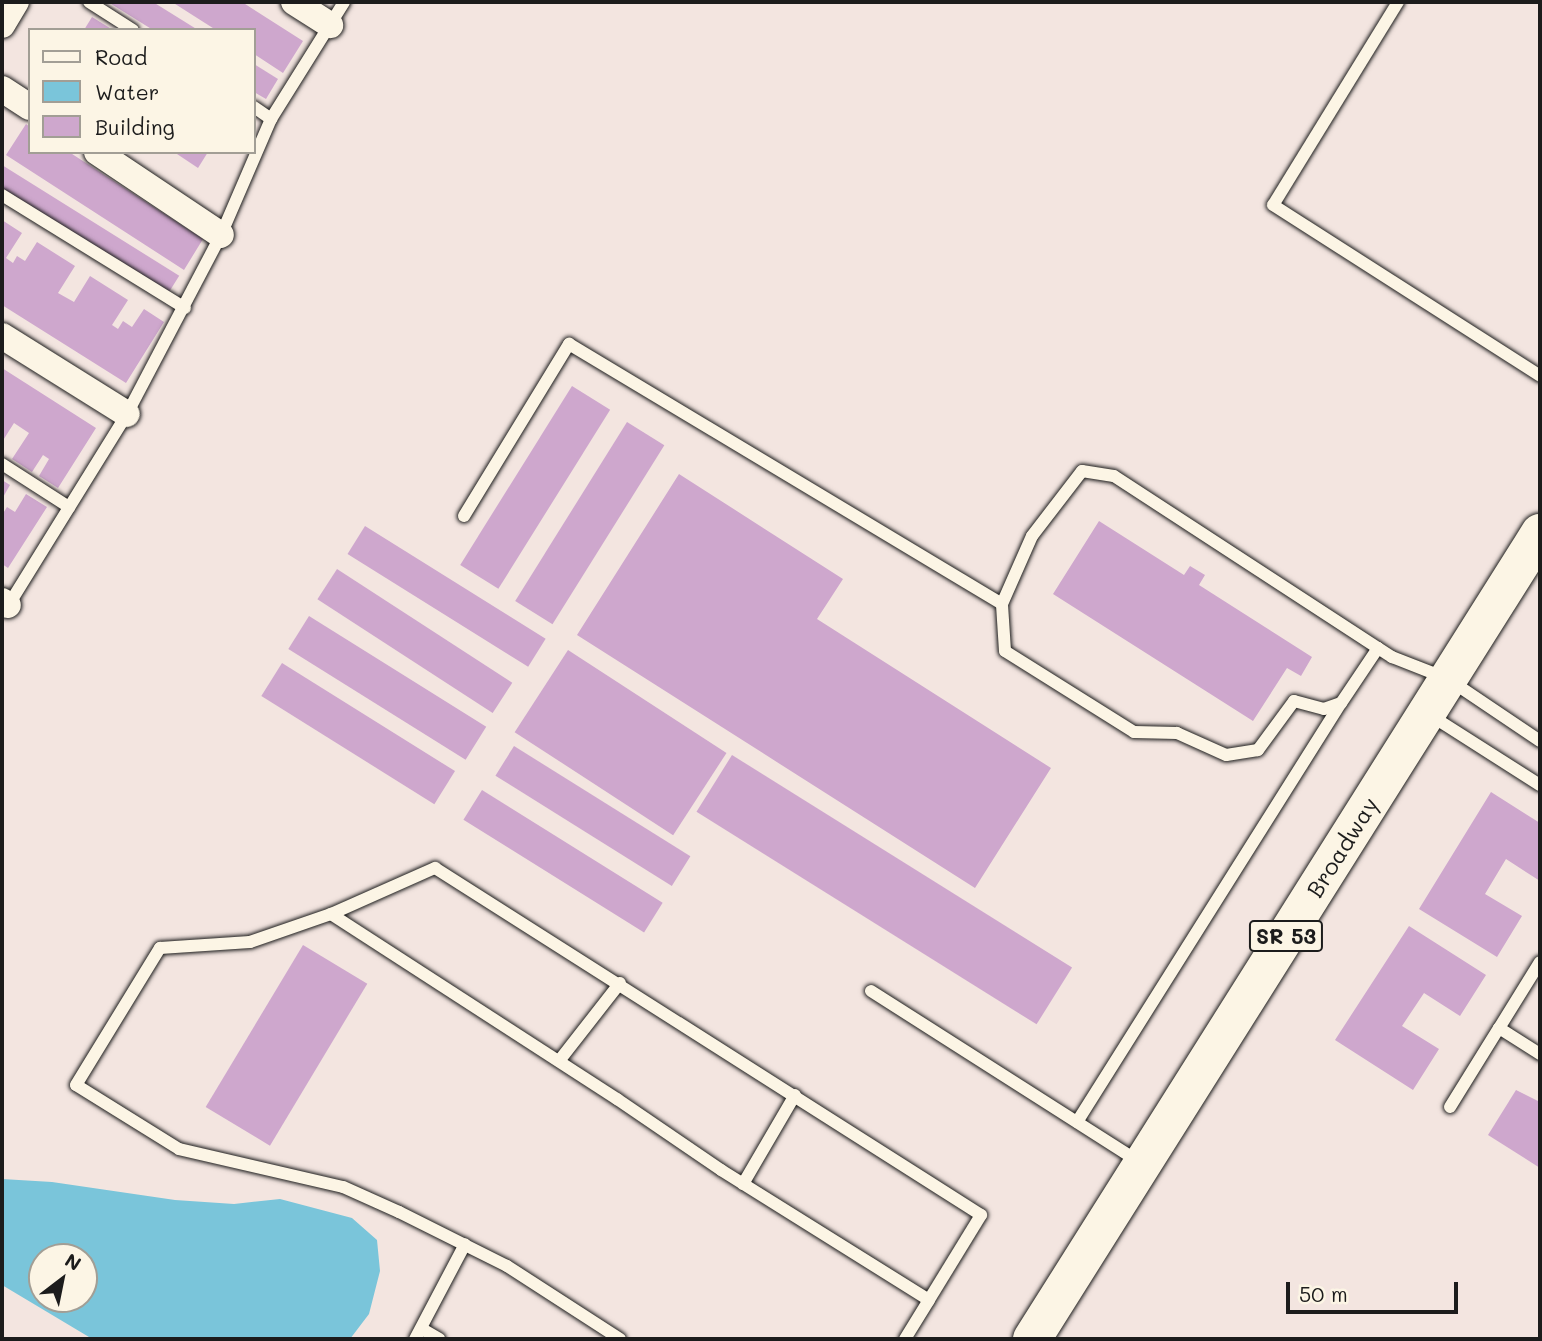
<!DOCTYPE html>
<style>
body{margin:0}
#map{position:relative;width:1542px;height:1341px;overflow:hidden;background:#f3e5e0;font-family:Mali,sans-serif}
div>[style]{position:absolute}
.water>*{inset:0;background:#7ac5da}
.building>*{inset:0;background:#cea7cd;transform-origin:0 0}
.roads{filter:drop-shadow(0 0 2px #1c1c1c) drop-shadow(0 0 2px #1c1c1c)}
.lane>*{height:12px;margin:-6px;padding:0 6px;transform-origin:6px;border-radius:6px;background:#fcf5e5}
.street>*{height:26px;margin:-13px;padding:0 13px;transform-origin:13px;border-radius:13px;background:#fcf5e5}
.primary>*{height:38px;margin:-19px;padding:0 19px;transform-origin:19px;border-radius:19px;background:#fcf5e5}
span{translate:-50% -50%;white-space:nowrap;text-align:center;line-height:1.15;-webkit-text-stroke:6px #fcf5e5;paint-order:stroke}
.shield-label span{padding:2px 5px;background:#fcf5e5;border:2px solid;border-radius:5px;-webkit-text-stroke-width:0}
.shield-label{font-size:21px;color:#1c1c1c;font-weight:700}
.street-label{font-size:23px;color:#1c1c1c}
.frame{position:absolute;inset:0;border:4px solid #1c1c1c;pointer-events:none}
.legend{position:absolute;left:28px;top:28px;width:228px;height:126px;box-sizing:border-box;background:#fcf5e5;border:2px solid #a29e95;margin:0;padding:9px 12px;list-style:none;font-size:21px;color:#1c1c1c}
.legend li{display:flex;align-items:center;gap:14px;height:35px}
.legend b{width:35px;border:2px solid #a29e95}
.north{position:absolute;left:28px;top:1243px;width:70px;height:70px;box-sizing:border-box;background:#fcf5e5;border:2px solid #a29e95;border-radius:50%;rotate:32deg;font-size:19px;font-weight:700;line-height:28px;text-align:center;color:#1c1c1c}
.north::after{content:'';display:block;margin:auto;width:24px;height:32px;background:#1c1c1c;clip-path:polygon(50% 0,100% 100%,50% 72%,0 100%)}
.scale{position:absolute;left:1286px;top:1282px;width:172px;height:32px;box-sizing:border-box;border:4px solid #1c1c1c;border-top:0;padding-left:9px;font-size:21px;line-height:24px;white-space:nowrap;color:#1c1c1c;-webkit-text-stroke:5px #fcf5e5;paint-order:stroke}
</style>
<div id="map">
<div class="water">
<div style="clip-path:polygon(evenodd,2px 1179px,52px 1182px,175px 1200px,234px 1204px,280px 1199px,352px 1218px,377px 1240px,380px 1271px,369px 1314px,350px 1339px,89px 1337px,2px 1285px,2px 1179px,42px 1257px,84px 1257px,84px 1299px,42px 1299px,42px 1257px)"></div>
</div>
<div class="building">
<div style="clip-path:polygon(108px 2px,153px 2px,198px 30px,153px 30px)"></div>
<div style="clip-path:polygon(172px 2px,242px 2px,303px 41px,283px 73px,254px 54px,254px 30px,216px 30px)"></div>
<div style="clip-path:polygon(92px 17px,113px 30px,84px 30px)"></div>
<div style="clip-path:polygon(254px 64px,278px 79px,266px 99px,254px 92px)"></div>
<div style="clip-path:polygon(26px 124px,30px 127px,30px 152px,69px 152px,203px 239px,184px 270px,6px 155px)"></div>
<div style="clip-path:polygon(174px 152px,208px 152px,198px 168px)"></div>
<div style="left:2px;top:165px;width:209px;height:28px;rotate:32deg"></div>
<div style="clip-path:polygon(2px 220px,22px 233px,6px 258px,13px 263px,17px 256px,25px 261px,37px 242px,75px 266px,58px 293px,74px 302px,90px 276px,128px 300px,112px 325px,118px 329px,123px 321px,132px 327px,144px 309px,164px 322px,126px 383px,2px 305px)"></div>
<div style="clip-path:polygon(2px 368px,96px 428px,58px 488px,39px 476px,49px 459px,43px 455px,32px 472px,12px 459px,29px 433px,14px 423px,2px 442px)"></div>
<div style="left:572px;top:386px;width:45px;height:211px;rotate:32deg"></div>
<div style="left:627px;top:422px;width:44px;height:211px;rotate:32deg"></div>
<div style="clip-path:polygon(679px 474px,843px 579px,817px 619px,1051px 768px,975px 888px,577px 635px)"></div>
<div style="clip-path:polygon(2px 480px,10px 485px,2px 499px)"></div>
<div style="clip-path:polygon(26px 494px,47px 507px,8px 568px,2px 564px,2px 515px,7px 507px,15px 512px)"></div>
<div style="clip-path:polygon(1099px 521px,1184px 575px,1190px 566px,1205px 575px,1199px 585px,1312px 657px,1301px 676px,1287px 668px,1253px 721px,1053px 594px)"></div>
<div style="left:365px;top:526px;width:213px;height:33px;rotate:32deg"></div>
<div style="left:337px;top:569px;width:209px;height:36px;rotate:33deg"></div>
<div style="left:309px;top:616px;width:209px;height:39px;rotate:32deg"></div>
<div style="left:568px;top:650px;width:189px;height:98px;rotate:33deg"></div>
<div style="left:282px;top:663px;width:204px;height:39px;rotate:32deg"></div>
<div style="left:514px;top:746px;width:208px;height:35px;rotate:32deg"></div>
<div style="left:732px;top:755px;width:401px;height:67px;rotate:32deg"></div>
<div style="left:482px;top:790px;width:213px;height:35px;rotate:32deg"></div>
<div style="clip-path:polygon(1491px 792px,1540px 823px,1540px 881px,1506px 859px,1485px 894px,1522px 916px,1497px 957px,1419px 909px)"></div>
<div style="clip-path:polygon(1409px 926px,1486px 975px,1460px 1016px,1424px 993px,1402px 1026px,1439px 1049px,1413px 1090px,1335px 1040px)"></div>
<div style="left:303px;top:945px;width:75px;height:189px;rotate:31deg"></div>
<div style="clip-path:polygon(1516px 1090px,1540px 1102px,1540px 1168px,1488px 1135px)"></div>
</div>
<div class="roads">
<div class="lane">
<div style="left:89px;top:2px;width:52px;rotate:32.5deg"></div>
<div style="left:1398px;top:2px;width:238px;rotate:121.6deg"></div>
<div style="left:1273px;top:205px;width:317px;rotate:32.6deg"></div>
<div style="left:254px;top:107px;width:21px;rotate:35deg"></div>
<div style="left:2px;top:195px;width:215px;rotate:31.7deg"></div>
<div style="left:2px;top:464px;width:80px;rotate:32.7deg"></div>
<div style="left:464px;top:516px;width:202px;rotate:-58.6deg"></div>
<div style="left:569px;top:344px;width:505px;rotate:30.98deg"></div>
<div style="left:8px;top:606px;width:226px;rotate:-58.2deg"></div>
<div style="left:127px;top:414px;width:202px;rotate:-62.3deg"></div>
<div style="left:221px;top:235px;width:126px;rotate:-66.7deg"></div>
<div style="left:271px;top:119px;width:138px;rotate:-58deg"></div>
<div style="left:1378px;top:648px;width:66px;rotate:123.9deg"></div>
<div style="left:1341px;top:703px;width:18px;rotate:161deg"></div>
<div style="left:1324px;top:709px;width:31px;rotate:-165deg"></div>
<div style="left:1294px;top:701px;width:61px;rotate:126.3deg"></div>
<div style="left:1258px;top:750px;width:32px;rotate:171deg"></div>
<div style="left:1226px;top:755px;width:54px;rotate:-155.8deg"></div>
<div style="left:1177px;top:733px;width:43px;rotate:-178.7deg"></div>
<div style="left:1134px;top:732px;width:152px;rotate:-147.9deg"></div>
<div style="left:1005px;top:651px;width:47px;rotate:-93.7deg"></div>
<div style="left:1002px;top:604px;width:74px;rotate:-66.2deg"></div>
<div style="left:1032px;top:536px;width:82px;rotate:-52.4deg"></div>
<div style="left:1082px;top:471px;width:32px;rotate:9deg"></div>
<div style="left:1114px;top:476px;width:315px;rotate:33.1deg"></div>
<div style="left:1378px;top:648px;width:17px;rotate:33deg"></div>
<div style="left:1392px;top:657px;width:60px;rotate:21.4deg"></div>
<div style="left:1448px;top:679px;width:111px;rotate:34deg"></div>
<div style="left:1430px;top:715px;width:130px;rotate:32.5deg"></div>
<div style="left:331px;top:914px;width:114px;rotate:-23.9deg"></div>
<div style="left:435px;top:868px;width:647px;rotate:32.44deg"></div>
<div style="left:981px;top:1215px;width:100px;rotate:121.5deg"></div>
<div style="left:1540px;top:962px;width:78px;rotate:121.8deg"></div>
<div style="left:1499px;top:1028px;width:49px;rotate:32.4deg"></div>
<div style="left:871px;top:991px;width:318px;rotate:32.5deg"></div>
<div style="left:559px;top:1061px;width:99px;rotate:-52deg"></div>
<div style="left:1450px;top:1107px;width:93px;rotate:-58.2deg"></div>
<div style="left:1077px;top:1122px;width:493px;rotate:-57.8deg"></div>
<div style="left:743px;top:1184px;width:103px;rotate:-59.7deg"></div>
<div style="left:422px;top:1329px;width:20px;rotate:30deg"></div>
<div style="left:415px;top:1339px;width:107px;rotate:-62.2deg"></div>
<div style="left:620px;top:1339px;width:135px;rotate:-147.1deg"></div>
<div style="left:507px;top:1266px;width:121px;rotate:-153.4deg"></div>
<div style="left:399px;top:1212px;width:61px;rotate:-155.9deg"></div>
<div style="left:343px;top:1187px;width:168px;rotate:-167deg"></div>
<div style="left:179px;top:1149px;width:121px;rotate:-148.1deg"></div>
<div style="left:76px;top:1085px;width:161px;rotate:-58.5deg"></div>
<div style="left:160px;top:948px;width:90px;rotate:-3.8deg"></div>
<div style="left:250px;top:942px;width:86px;rotate:-19.1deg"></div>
<div style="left:331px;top:914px;width:341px;rotate:32.9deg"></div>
<div style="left:617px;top:1099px;width:126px;rotate:34.3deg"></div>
<div style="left:721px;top:1170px;width:245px;rotate:32deg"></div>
<div style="left:929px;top:1300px;width:46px;rotate:121.6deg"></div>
</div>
<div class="street">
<div style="left:294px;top:2px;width:43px;rotate:32.6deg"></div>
<div style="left:2px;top:25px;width:27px;rotate:-59deg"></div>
<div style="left:2px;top:89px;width:33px;rotate:33deg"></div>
<div style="left:97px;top:152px;width:149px;rotate:33.8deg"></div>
<div style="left:2px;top:336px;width:147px;rotate:32deg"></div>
<div style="left:2px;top:601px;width:7px;rotate:34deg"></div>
</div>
<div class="primary">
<div style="left:1032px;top:1339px;width:953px;rotate:-57.78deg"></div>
</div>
</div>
<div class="shield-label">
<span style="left:1286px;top:936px">SR 53</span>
</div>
<div class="street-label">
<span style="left:1342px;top:847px;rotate:-58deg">Broadway</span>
</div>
<div class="frame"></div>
<ul class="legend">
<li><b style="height:9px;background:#fcf5e5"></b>Road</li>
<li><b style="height:19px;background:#7ac5da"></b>Water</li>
<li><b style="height:19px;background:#cea7cd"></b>Building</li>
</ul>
<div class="north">N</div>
<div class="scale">50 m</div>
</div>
